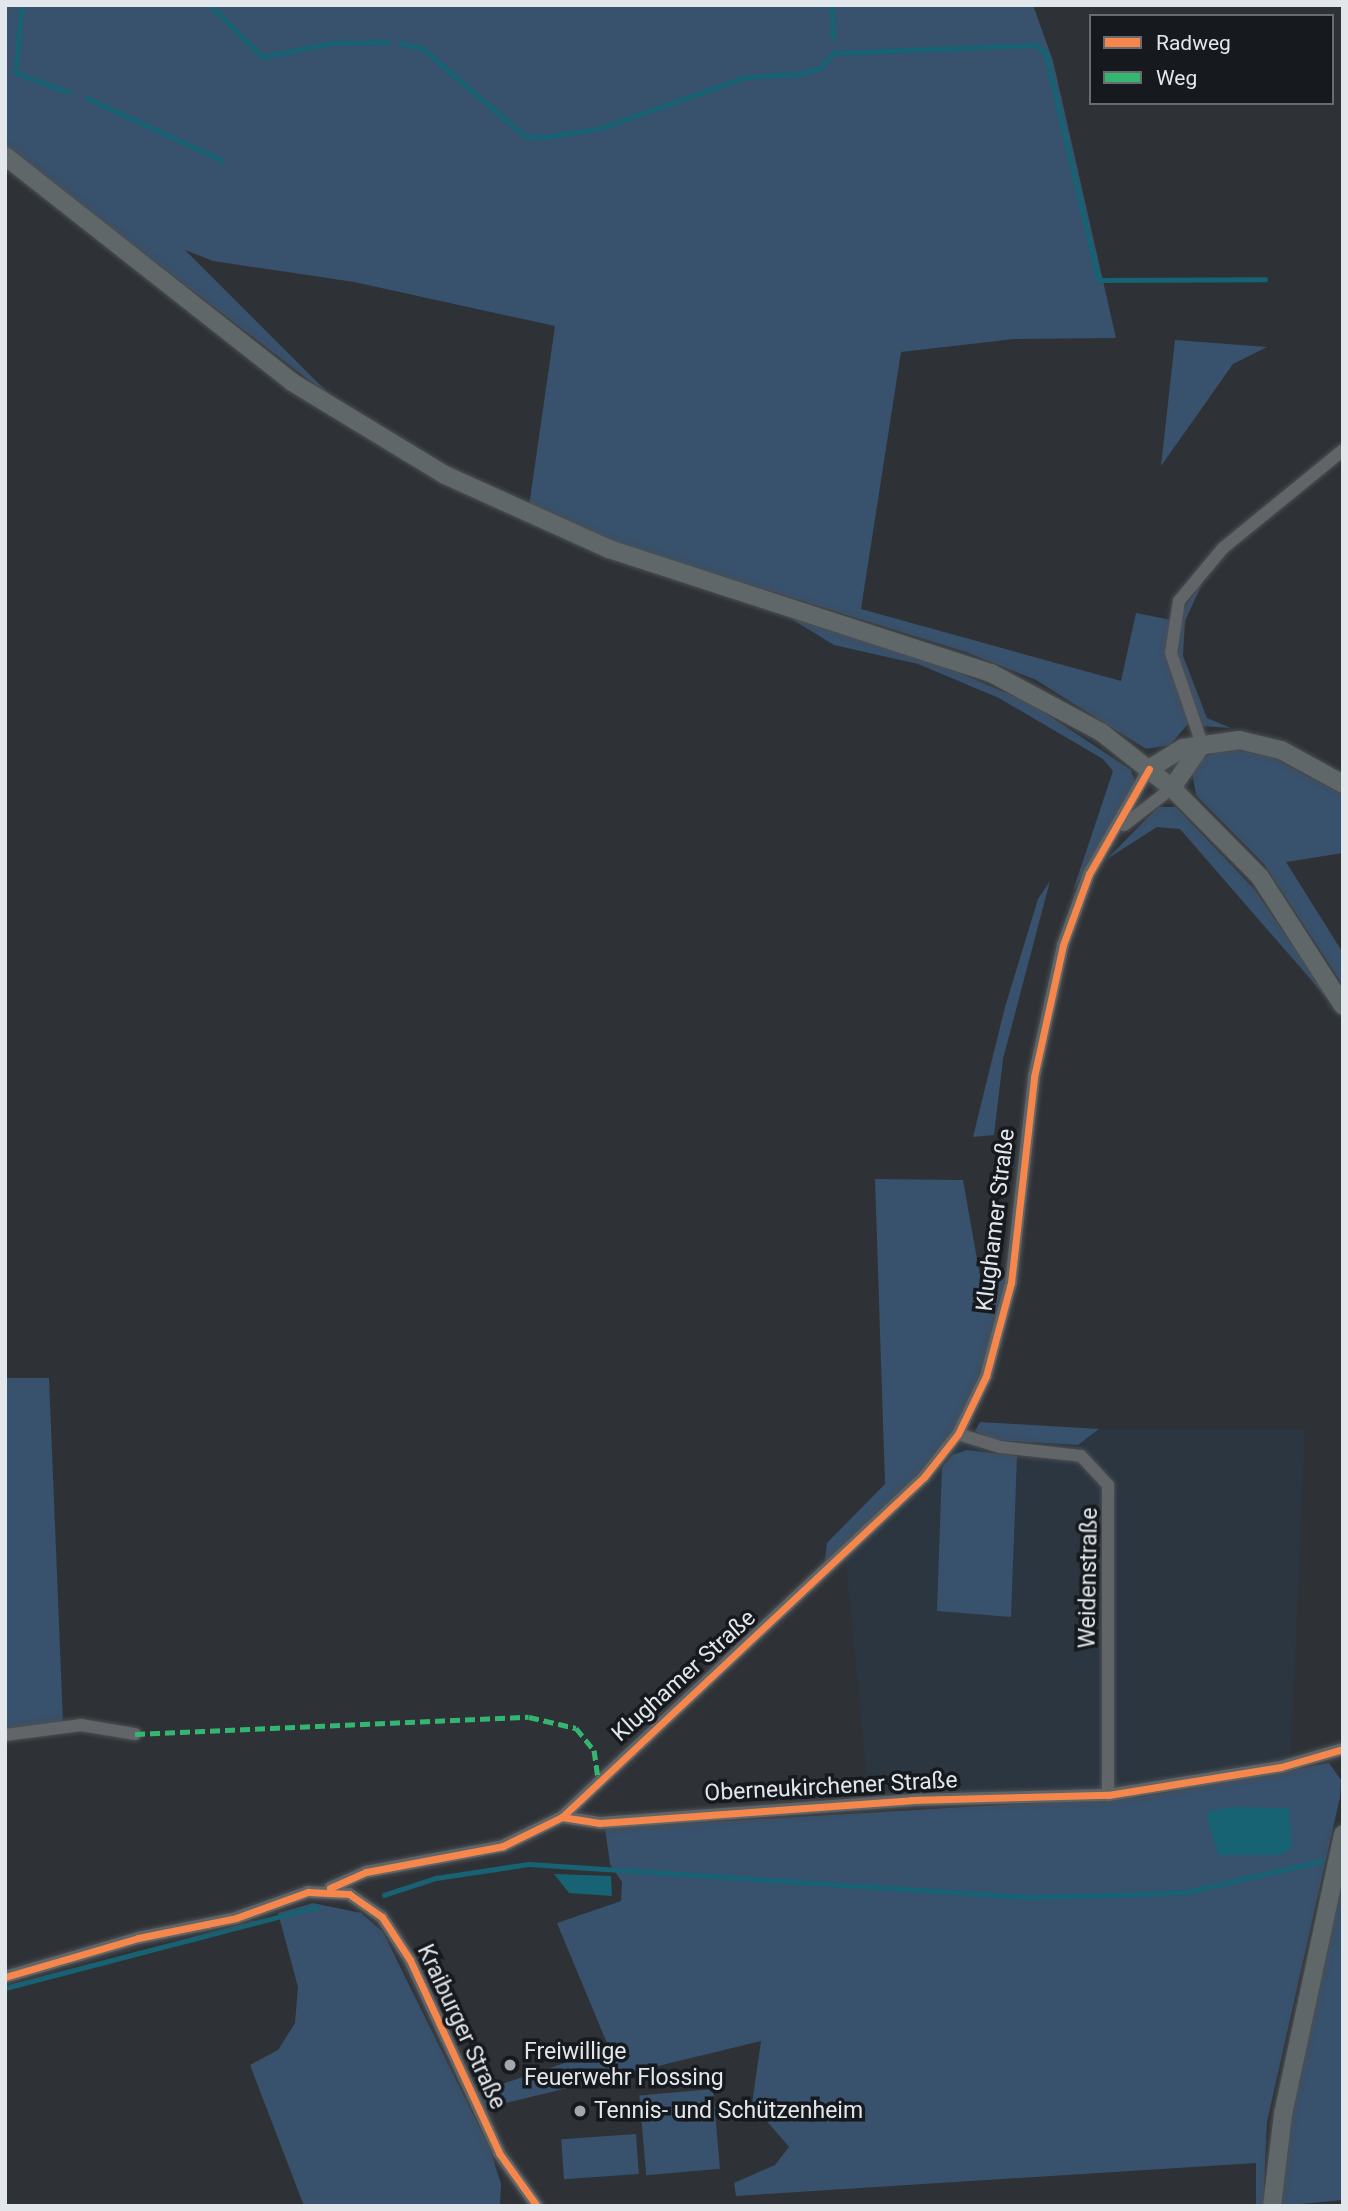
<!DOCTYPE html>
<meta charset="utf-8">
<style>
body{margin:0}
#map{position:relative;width:1348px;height:2211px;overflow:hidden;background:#2e3236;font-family:Roboto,sans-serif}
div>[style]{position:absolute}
.built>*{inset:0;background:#2b3641}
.green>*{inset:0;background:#38516c;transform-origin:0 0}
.water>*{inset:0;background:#176273}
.stream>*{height:4.5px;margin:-2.25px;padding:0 2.25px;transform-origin:2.25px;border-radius:2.25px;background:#176273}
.roads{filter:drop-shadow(0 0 2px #4b4f53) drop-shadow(0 0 2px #4b4f53)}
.minor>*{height:12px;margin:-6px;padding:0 6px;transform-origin:6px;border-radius:6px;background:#626567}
.secondary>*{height:18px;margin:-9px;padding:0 9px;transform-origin:9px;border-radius:9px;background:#606768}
.quiet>*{height:5px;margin-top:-2.5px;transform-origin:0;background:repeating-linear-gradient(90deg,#33b770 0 10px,transparent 0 15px)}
.cycleway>*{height:7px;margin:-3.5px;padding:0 3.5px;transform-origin:3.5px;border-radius:3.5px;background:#f5874c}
.dots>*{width:19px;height:19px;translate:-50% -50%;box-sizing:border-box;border:4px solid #16191d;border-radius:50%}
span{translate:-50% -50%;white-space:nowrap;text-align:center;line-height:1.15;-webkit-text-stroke:7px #16191d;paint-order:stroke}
.street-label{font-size:23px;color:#e2e7ec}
.poi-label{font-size:23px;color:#e2e7ec}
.left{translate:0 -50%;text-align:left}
.frame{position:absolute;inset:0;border:7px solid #e2e7ec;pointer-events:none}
.legend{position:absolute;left:1089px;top:14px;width:245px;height:91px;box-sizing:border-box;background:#16191d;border:2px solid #686b70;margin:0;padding:9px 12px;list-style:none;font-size:21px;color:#e2e7ec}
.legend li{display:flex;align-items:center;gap:14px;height:35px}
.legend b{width:35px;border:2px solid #686b70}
</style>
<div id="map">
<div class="built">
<div style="clip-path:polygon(959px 1424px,993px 1440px,1078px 1445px,1099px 1429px,1305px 1429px,1290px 1775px,1081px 1802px,870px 1809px,844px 1543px)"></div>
</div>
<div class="green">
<div style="clip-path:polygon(5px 5px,1033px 5px,1053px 61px,1116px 338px,1014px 339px,901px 352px,861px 609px,1121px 681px,1136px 613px,1176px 621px,1207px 573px,1185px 621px,1183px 656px,1207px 718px,1231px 728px,1187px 725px,1170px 745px,1146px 749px,1036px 680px,966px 652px,596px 537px,529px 506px,555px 326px,354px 282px,213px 261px,185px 250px,334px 399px,5px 147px)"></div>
<div style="clip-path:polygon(1175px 340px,1267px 347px,1233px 364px,1161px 466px)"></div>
<div style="clip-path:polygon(790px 618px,943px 666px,1030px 703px,1131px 770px,1135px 782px,1129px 797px,1073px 891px,1113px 771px,1103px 759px,999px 698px,918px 664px,834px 645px)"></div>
<div style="clip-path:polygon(1227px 748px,1272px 757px,1343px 795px,1343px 853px,1286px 862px,1343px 953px,1343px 985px,1264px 864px,1196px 795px,1192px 772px,1202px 758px)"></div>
<div style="clip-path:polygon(1158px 807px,1176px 807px,1255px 890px,1332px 1004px,1180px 829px,1157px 827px,1107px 859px)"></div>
<div style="clip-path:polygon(1050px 881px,1003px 1059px,994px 1135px,973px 1137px,1005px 1007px,1038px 899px)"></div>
<div style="clip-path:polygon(875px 1179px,963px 1180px,980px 1276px,1006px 1278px,986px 1358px,959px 1424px,922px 1470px,825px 1561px,827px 1543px,885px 1484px)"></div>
<div style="clip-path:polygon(5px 1378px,49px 1378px,63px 1722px,5px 1732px)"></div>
<div style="clip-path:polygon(980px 1422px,1099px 1429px,1078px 1445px,993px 1440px,975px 1431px)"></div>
<div style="clip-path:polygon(967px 1450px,1017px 1456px,1011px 1617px,937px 1611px,942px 1468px,952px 1455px)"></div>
<div style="clip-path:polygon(1329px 1763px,1341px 1780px,1340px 1797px,1267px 2122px,1263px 2206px,1256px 2206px,1256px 2163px,736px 2196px,734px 2183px,775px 2165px,789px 2147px,752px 2104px,761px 2041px,485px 2108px,478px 2092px,609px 2048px,557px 1923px,621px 1901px,622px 1882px,610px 1864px,605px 1828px,1141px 1797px)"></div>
<div style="clip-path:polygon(1343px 1876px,1343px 2200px,1280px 2206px,1288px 2124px)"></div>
<div style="clip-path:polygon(313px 1903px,361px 1913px,383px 1932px,490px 2149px,501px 2184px,500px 2206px,304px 2206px,250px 2065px,278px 2050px,295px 2023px,298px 1987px,278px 1913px)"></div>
<div style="left:713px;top:2089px;width:80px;height:74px;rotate:85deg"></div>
<div style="left:636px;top:2134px;width:40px;height:75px;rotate:86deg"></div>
</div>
<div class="water">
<div style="clip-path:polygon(1231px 1807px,1289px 1808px,1292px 1847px,1281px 1855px,1218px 1855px,1207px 1818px,1209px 1811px)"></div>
<div style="clip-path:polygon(554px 1874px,611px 1876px,612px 1896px,569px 1893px)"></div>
</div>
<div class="stream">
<div style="left:22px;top:5px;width:68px;rotate:95deg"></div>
<div style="left:16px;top:73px;width:56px;rotate:19.7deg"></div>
<div style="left:210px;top:5px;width:74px;rotate:44.5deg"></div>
<div style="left:263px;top:57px;width:69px;rotate:-11.6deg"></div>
<div style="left:331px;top:43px;width:57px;rotate:-1deg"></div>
<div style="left:832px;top:5px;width:33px;rotate:87deg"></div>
<div style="left:400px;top:43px;width:23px;rotate:13deg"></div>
<div style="left:422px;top:48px;width:135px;rotate:40.5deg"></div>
<div style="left:525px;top:136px;width:20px;rotate:3deg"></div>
<div style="left:545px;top:137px;width:57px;rotate:-9.1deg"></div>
<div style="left:601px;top:128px;width:154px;rotate:-19.4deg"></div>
<div style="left:746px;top:77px;width:53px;rotate:-3.2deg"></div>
<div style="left:799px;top:74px;width:22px;rotate:-16deg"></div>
<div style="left:820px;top:68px;width:21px;rotate:-47deg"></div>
<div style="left:834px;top:53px;width:202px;rotate:-2.3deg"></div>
<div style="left:1036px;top:45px;width:13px;rotate:39deg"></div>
<div style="left:1046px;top:53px;width:233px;rotate:76.9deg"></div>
<div style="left:1099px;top:280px;width:166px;rotate:-0.3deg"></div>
<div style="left:87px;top:98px;width:149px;rotate:24.7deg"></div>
<div style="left:384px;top:1895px;width:55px;rotate:-18.1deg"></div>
<div style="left:436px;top:1878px;width:94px;rotate:-8.6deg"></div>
<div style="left:529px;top:1864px;width:494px;rotate:3.8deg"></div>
<div style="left:1022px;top:1897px;width:96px;rotate:-1.2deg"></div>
<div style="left:1118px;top:1895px;width:68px;rotate:-2.5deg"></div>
<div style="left:1186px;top:1892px;width:139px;rotate:-12.9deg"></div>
<div style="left:5px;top:1988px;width:322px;rotate:-14.6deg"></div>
</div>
<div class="roads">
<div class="minor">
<div style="left:1202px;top:744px;width:96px;rotate:-108.8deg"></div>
<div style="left:1171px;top:653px;width:53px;rotate:-81.3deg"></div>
<div style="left:1179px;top:601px;width:69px;rotate:-50.3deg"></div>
<div style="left:1223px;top:548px;width:155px;rotate:-39.2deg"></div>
<div style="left:1124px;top:825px;width:61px;rotate:-37.6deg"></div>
<div style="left:958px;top:1434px;width:44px;rotate:17.2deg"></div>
<div style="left:1000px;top:1447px;width:81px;rotate:6.3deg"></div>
<div style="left:1081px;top:1456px;width:40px;rotate:47deg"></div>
<div style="left:1108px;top:1485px;width:310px;rotate:90deg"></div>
<div style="left:5px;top:1735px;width:77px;rotate:-7.5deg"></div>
<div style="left:81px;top:1725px;width:55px;rotate:9.5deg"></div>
<div style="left:562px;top:1817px;width:38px;rotate:9deg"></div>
<div style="left:600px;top:1823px;width:312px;rotate:-4.2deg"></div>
<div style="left:911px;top:1800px;width:197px;rotate:-1.5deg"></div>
<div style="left:1108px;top:1795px;width:175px;rotate:-9.2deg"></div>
<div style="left:1281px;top:1767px;width:65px;rotate:-16.2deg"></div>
<div style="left:330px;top:1888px;width:39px;rotate:-24deg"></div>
<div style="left:366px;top:1872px;width:139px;rotate:-10.7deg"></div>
<div style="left:503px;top:1846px;width:66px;rotate:-26.2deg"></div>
<div style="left:562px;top:1817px;width:497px;rotate:-43.2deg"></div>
<div style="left:924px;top:1477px;width:55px;rotate:-51.7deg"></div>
<div style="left:958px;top:1434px;width:64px;rotate:-64.2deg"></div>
<div style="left:986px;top:1376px;width:96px;rotate:-75deg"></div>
<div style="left:1011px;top:1283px;width:207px;rotate:-83.6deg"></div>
<div style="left:1034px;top:1077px;width:135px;rotate:-77.6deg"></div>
<div style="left:1063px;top:945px;width:76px;rotate:-69.9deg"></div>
<div style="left:1089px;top:874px;width:121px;rotate:-60.3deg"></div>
<div style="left:5px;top:1977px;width:139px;rotate:-16.3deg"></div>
<div style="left:138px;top:1938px;width:100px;rotate:-11.5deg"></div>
<div style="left:236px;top:1918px;width:77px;rotate:-19.9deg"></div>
<div style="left:308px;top:1892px;width:41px;rotate:2.8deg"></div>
<div style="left:349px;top:1894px;width:40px;rotate:34.9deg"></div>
<div style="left:382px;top:1917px;width:51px;rotate:56.9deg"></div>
<div style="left:410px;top:1960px;width:213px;rotate:65.2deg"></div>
<div style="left:499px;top:2153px;width:65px;rotate:54.4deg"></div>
</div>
<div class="secondary">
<div style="left:5px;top:156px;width:365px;rotate:38.2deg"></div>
<div style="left:292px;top:382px;width:179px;rotate:31.3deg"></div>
<div style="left:445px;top:475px;width:180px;rotate:24.3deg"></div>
<div style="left:609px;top:549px;width:402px;rotate:18deg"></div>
<div style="left:991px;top:673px;width:125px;rotate:28.2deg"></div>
<div style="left:1101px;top:732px;width:90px;rotate:38.3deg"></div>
<div style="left:1172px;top:788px;width:125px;rotate:45.3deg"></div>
<div style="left:1260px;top:877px;width:153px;rotate:57.2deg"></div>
<div style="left:1149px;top:769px;width:40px;rotate:-32deg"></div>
<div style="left:1183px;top:748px;width:57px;rotate:-8.1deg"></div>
<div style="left:1239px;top:740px;width:43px;rotate:13.4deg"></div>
<div style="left:1281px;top:750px;width:71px;rotate:28.7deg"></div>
<div style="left:1172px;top:788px;width:53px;rotate:-55.7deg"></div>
<div style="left:1272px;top:2206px;width:93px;rotate:-83.2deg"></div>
<div style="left:1283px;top:2114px;width:286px;rotate:-77.9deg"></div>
</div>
</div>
<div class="quiet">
<div style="left:135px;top:1734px;width:394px;rotate:-2.5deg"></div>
<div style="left:529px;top:1717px;width:48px;rotate:13.2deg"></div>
<div style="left:576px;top:1728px;width:28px;rotate:51deg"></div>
<div style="left:594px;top:1750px;width:30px;rotate:82deg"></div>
</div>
<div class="cycleway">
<div style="left:562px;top:1817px;width:38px;rotate:9deg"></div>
<div style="left:600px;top:1823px;width:312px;rotate:-4.2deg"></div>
<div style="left:911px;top:1800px;width:197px;rotate:-1.5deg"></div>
<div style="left:1108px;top:1795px;width:175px;rotate:-9.2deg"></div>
<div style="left:1281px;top:1767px;width:65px;rotate:-16.2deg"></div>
<div style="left:330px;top:1888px;width:39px;rotate:-24deg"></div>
<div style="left:366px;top:1872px;width:139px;rotate:-10.7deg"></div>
<div style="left:503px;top:1846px;width:66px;rotate:-26.2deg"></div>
<div style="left:562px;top:1817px;width:497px;rotate:-43.2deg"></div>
<div style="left:924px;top:1477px;width:55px;rotate:-51.7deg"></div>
<div style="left:958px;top:1434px;width:64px;rotate:-64.2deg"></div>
<div style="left:986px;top:1376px;width:96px;rotate:-75deg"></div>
<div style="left:1011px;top:1283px;width:207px;rotate:-83.6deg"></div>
<div style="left:1034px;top:1077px;width:135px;rotate:-77.6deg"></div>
<div style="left:1063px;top:945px;width:76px;rotate:-69.9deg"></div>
<div style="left:1089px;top:874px;width:121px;rotate:-60.3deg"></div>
<div style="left:5px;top:1977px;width:139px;rotate:-16.3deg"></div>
<div style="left:138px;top:1938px;width:100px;rotate:-11.5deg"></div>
<div style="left:236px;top:1918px;width:77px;rotate:-19.9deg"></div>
<div style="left:308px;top:1892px;width:41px;rotate:2.8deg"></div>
<div style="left:349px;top:1894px;width:40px;rotate:34.9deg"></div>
<div style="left:382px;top:1917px;width:51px;rotate:56.9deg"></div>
<div style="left:410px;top:1960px;width:213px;rotate:65.2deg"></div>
<div style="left:499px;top:2153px;width:65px;rotate:54.4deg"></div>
</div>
<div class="dots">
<div style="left:510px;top:2065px;background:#a3a8ac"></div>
<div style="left:580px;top:2111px;background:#a3a8ac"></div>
</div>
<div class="street-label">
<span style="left:996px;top:1220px;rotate:-83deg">Klughamer Straße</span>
<span style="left:1089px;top:1578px;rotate:-89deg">Weidenstraße</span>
<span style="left:684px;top:1676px;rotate:-42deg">Klughamer Straße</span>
<span style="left:831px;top:1787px;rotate:-3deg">Oberneukirchener Straße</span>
<span style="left:461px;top:2027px;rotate:65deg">Kraiburger Straße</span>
</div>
<div class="poi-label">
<span class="left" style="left:524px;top:2065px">Freiwillige<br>Feuerwehr Flossing</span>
<span class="left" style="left:594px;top:2111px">Tennis- und Schützenheim</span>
</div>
<div class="frame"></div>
<ul class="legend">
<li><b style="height:9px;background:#f5874c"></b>Radweg</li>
<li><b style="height:9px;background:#33b770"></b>Weg</li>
</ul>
</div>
